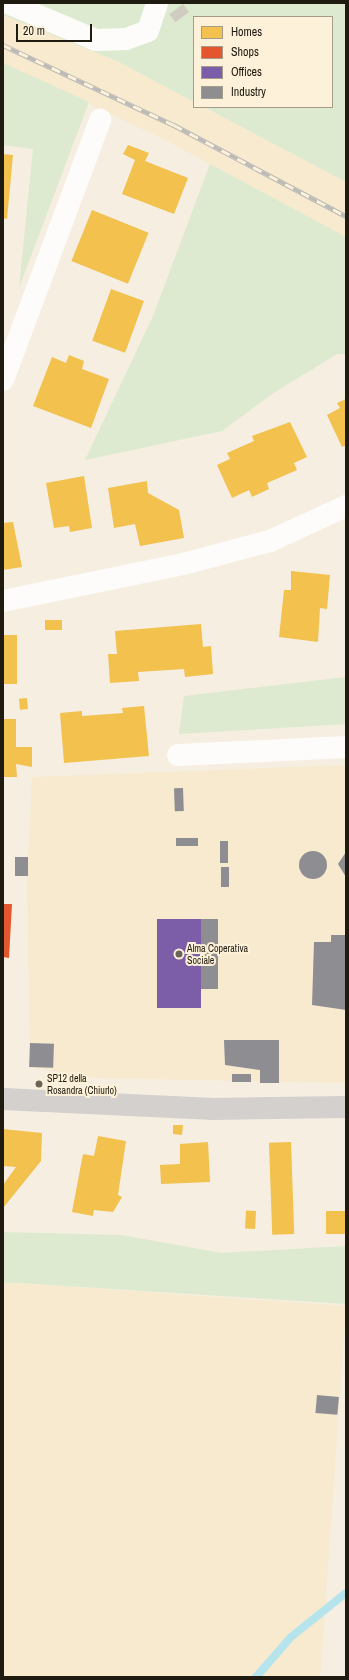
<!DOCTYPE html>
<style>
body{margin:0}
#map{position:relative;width:349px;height:1680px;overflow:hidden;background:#f5eee1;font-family:"Archivo Narrow",sans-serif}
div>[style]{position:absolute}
.built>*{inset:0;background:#f7eacf;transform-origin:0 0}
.green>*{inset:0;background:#ddeacf}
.homes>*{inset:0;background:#f2c14e;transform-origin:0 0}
.shops>*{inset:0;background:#e4572e}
.offices>*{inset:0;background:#7b5ea7;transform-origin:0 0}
.industry>*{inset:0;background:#8d8d92;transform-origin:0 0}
.round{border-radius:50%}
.stream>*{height:8px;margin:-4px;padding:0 4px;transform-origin:4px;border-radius:4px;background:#b6e4ec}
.building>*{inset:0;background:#d1ccc1;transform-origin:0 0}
.street>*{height:22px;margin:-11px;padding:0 11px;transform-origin:11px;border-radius:11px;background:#fefcfa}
.secondary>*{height:22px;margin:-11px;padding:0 11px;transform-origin:11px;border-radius:11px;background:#d3d0cd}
.rail>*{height:4.5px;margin-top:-2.25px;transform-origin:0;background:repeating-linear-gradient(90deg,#fdf2d9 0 9px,#bcbab6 0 18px);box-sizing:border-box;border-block:1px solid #bcbab6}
.dots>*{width:11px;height:11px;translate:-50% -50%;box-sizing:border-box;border:2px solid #fdf2d9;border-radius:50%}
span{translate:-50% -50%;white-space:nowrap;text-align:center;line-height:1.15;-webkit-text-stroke:4px #fdf2d9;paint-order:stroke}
.poi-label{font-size:10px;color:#201b10}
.left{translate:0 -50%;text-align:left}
.frame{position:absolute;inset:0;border:4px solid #201b10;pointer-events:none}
.legend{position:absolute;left:193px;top:16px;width:140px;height:92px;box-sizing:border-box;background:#fdf2d9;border:1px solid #a59c89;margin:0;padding:5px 7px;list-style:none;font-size:12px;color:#201b10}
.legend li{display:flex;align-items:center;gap:8px;height:20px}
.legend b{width:20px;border:1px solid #a59c89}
.scale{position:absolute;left:16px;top:24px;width:76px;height:18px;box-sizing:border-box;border:2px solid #201b10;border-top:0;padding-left:5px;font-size:12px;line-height:14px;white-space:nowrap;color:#201b10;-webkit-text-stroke:3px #fdf2d9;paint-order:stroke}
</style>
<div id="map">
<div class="built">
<div style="clip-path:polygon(3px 15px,119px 62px,194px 102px,194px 107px,204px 107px,346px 182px,346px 237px,165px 140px,3px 63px)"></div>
<div style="clip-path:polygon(346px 765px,346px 1083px,93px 1078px,30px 1067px,27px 877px,32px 777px)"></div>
<div style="left:3px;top:1282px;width:344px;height:395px;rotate:4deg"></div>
</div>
<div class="green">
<div style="clip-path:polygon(3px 3px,346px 3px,346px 182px,204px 107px,332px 107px,332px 17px,194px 17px,194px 102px,119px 62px,3px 15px)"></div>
<div style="clip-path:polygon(3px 63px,89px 102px,19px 288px,33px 149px,3px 145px)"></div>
<div style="clip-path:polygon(210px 164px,346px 237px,346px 354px,337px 354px,272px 394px,222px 431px,85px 460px,153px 316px)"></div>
<div style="clip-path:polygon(346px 677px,346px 724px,179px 734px,184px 696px)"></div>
<div style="clip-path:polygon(3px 1232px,121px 1235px,222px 1253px,346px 1246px,346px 1304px,3px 1282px)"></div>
</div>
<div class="homes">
<div style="clip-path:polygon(128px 145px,149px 153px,145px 161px,188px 178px,174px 214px,122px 194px,135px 160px,123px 154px)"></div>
<div style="clip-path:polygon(3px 154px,13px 155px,7px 219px,3px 218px)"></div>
<div style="left:92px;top:210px;width:61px;height:55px;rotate:22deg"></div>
<div style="left:111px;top:289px;width:35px;height:55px;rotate:20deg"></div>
<div style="clip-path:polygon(69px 355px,84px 361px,82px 369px,109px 379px,91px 428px,33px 406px,52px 357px,66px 363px)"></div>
<div style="clip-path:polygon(346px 399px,346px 445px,342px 447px,327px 415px,340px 408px,337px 403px)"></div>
<div style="clip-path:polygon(290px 422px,307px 457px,294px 463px,297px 470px,267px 483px,269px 489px,252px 497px,249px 490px,232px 498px,217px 465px,230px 459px,227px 453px,254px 441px,252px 436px)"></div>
<div style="clip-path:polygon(84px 476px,92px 528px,70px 532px,69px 526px,54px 528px,46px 483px)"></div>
<div style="clip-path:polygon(147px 481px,148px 493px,179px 510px,184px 538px,140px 546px,135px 524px,114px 528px,108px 488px)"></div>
<div style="clip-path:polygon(13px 522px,22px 567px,3px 570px,3px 523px)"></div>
<div style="clip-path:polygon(291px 571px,330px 575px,327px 609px,320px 608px,318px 642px,279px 637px,284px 590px,291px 590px)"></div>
<div style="left:45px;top:620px;width:17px;height:10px"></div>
<div style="clip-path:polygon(201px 624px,203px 647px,211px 646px,213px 674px,185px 677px,184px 669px,138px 672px,139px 681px,110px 683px,108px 654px,117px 654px,115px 631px)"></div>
<div style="left:3px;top:635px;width:14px;height:49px"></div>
<div style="left:27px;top:698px;width:11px;height:8px;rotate:85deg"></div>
<div style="clip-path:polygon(144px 706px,149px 756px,64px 763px,60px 713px,82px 711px,82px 716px,123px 713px,122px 708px)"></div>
<div style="clip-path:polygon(3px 719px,16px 719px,16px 747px,32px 747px,32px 767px,16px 764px,17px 777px,3px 777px)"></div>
<div style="clip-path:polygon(173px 1125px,183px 1125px,182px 1135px,173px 1134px)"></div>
<div style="clip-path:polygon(3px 1129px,42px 1133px,41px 1161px,3px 1208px,3px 1185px,16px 1167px,3px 1166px)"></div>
<div style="clip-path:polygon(98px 1136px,126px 1141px,118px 1195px,122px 1197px,113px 1212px,94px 1210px,93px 1216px,72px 1212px,83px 1154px,94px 1156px)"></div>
<div style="clip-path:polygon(208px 1142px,210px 1182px,161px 1184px,160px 1165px,180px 1164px,180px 1144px)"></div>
<div style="left:291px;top:1142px;width:92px;height:22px;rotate:88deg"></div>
<div style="left:256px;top:1211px;width:18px;height:10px;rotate:93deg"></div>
<div style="left:346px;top:1211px;width:23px;height:20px;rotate:90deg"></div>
</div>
<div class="shops">
<div style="clip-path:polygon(3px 904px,12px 904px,9px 958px,3px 957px)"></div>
</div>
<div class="offices">
<div style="left:157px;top:919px;width:44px;height:89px"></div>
</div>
<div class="industry">
<div style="left:183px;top:788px;width:23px;height:9px;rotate:88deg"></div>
<div style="left:198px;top:838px;width:8px;height:22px;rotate:90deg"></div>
<div style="left:220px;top:841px;width:8px;height:22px"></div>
<div class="round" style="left:299px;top:851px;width:28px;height:28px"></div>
<div style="clip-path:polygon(346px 852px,346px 877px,338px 864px)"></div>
<div style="left:15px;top:857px;width:13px;height:19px"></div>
<div style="left:221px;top:867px;width:8px;height:20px"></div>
<div style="left:201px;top:919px;width:17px;height:70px"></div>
<div style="clip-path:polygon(331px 935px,346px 935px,346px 1010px,312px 1005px,314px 942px,331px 942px)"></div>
<div style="clip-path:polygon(224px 1040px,279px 1040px,279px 1083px,260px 1083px,260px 1070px,225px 1065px)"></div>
<div style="left:30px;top:1043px;width:24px;height:24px;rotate:2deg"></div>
<div style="left:232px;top:1074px;width:19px;height:8px"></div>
<div style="left:317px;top:1395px;width:22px;height:18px;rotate:5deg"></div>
</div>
<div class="stream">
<div style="left:256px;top:1677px;width:53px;rotate:-48.8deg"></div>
<div style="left:291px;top:1637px;width:70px;rotate:-38.7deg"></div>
</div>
<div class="building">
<div style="left:183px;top:4px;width:10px;height:17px;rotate:53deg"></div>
</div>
<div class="street">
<div style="left:8px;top:3px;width:95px;rotate:22.8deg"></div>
<div style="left:96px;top:40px;width:30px;rotate:-2deg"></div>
<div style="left:126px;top:39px;width:23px;rotate:-20deg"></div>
<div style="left:148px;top:31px;width:29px;rotate:-72deg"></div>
<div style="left:3px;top:380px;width:278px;rotate:-69.5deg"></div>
<div style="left:3px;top:601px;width:184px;rotate:-11.6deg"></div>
<div style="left:183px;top:564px;width:90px;rotate:-14.8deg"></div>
<div style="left:270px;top:541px;width:84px;rotate:-24.7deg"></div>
<div style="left:178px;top:755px;width:168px;rotate:-2.7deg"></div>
</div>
<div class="secondary">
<div style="left:3px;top:1099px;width:211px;rotate:2.7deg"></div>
<div style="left:214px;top:1109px;width:132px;rotate:-0.9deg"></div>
</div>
<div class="rail">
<div style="left:3px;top:45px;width:189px;rotate:25.1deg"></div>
<div style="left:174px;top:125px;width:195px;rotate:27.9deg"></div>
</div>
<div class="dots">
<div style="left:179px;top:954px;background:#6b6559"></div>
<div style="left:39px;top:1084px;background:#6b6559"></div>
</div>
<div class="poi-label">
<span class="left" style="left:187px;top:954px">Alma Coperativa<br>Sociale</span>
<span class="left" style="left:47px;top:1084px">SP12 della<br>Rosandra (Chiurlo)</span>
</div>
<div class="frame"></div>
<ul class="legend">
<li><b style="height:11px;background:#f2c14e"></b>Homes</li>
<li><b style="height:11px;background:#e4572e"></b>Shops</li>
<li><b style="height:11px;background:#7b5ea7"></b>Offices</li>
<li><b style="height:11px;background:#8d8d92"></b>Industry</li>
</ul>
<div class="scale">20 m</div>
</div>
